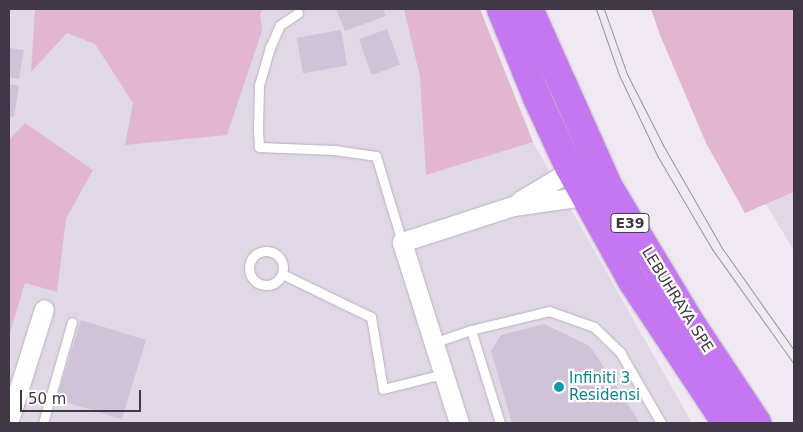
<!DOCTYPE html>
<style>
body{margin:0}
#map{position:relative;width:803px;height:432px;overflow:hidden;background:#f0e9f3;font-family:"DejaVu Sans",sans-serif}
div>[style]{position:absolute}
.residential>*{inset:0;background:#e1d8e6}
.green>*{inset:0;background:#e3b6d0}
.building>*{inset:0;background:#cec3d7;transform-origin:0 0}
.roads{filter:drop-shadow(0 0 1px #bab0c1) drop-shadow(0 0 1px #bab0c1)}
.lane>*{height:9px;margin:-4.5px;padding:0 4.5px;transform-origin:4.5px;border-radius:4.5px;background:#fff}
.lane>.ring{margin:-4.5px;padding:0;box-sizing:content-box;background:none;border:9px solid #fff;border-radius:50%}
.street>*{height:19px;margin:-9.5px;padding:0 9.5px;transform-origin:9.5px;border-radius:9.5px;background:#fff}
.highway>*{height:28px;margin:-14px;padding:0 14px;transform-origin:14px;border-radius:14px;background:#c477f0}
.tram>*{height:1px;margin:-0.5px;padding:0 0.5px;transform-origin:0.5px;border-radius:0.5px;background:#979797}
.dots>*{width:14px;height:14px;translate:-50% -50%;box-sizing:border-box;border:2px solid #fff;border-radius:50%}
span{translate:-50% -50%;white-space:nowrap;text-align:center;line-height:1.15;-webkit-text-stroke:4.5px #fff;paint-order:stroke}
.shield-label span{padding:1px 4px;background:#fff;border:1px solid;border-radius:4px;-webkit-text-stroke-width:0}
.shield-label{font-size:14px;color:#403846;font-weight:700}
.street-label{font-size:15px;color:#403846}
.culture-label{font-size:15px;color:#0d838f}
.left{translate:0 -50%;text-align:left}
.frame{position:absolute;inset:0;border:10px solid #403846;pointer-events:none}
.scale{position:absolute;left:20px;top:390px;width:121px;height:22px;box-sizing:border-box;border:2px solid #403846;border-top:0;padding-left:6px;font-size:15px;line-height:18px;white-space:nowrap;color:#403846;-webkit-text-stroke:4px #fff;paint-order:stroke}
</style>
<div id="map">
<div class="residential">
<div style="clip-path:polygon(9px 9px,480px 9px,533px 142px,692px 423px,9px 423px)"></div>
<div style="clip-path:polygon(794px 192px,794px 251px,766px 204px)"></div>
</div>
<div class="green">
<div style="clip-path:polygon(35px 9px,263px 9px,260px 14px,262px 31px,227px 135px,125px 145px,133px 103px,95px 44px,67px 33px,31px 72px)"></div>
<div style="clip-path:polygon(404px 9px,480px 9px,533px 142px,426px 175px,420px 77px)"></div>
<div style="clip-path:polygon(651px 9px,794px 9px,794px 192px,745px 213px,706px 143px,660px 35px)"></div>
<div style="clip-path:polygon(25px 123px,93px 170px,66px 219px,57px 292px,25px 283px,9px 336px,9px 140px)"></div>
</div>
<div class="building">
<div style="clip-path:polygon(336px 9px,383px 9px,386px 16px,345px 31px)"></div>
<div style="left:387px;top:29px;width:38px;height:30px;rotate:70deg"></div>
<div style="left:341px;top:30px;width:36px;height:45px;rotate:80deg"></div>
<div style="clip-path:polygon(9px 48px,24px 50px,19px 79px,9px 77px)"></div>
<div style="clip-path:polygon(9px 84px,19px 86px,14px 117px,9px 116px)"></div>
<div style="left:81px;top:320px;width:68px;height:83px;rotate:17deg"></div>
<div style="clip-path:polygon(544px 324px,590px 346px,640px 423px,512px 423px,491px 351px,501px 335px)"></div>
</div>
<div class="roads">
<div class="lane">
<div style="left:298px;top:13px;width:22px;rotate:146deg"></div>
<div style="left:280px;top:25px;width:24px;rotate:114deg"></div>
<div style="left:270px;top:47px;width:40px;rotate:106deg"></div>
<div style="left:259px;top:85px;width:44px;rotate:91.3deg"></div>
<div style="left:258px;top:129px;width:18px;rotate:87deg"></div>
<div style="left:259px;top:147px;width:75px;rotate:2.3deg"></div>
<div style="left:334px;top:150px;width:42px;rotate:8.1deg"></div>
<div style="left:376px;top:156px;width:90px;rotate:73.2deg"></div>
<div class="ring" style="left:249px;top:251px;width:25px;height:25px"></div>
<div style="left:282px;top:274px;width:99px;rotate:25.8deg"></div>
<div style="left:371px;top:317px;width:73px;rotate:80.5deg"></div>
<div style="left:383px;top:389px;width:62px;rotate:-14deg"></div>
<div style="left:471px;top:330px;width:97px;rotate:72.7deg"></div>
<div style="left:433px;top:343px;width:40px;rotate:-18.9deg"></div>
<div style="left:471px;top:330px;width:80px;rotate:-13.7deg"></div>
<div style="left:549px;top:311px;width:48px;rotate:19.6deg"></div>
<div style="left:594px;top:327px;width:36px;rotate:44deg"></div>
<div style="left:620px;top:352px;width:82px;rotate:60deg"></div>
<div style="left:43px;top:423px;width:105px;rotate:-74deg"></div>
</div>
<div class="street">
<div style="left:520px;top:201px;width:52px;rotate:-31deg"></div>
<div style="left:9px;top:420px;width:116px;rotate:-72.5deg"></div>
<div style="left:459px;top:423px;width:190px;rotate:-107.5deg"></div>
<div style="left:402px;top:242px;width:117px;rotate:-18deg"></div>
<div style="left:513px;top:206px;width:66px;rotate:-7.9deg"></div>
</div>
<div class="highway">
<div style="left:501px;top:9px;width:98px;rotate:67.9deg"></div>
<div style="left:538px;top:100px;width:74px;rotate:65.2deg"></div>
<div style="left:569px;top:167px;width:130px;rotate:61.1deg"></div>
<div style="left:632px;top:281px;width:170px;rotate:56.5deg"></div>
<div style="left:529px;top:9px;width:194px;rotate:65.9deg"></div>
<div style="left:608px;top:186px;width:162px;rotate:58.9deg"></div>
<div style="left:692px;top:325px;width:118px;rotate:56.4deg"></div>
</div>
</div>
<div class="tram">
<div style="left:596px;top:9px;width:70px;rotate:70.8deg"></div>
<div style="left:619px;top:75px;width:91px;rotate:64.6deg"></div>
<div style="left:658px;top:157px;width:107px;rotate:59.6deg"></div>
<div style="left:712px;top:249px;width:141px;rotate:54.5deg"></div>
<div style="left:604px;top:9px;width:69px;rotate:70.5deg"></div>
<div style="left:627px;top:74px;width:80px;rotate:63.1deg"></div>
<div style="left:663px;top:145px;width:119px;rotate:60.2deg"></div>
<div style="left:722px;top:248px;width:125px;rotate:54.8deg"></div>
</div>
<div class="dots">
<div style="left:559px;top:387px;background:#0f9aa8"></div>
</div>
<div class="shield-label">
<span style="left:630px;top:223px">E39</span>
</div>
<div class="street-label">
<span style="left:677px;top:300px;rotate:58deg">LEBUHRAYA SPE</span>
</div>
<div class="culture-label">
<span class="left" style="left:569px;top:387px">Infiniti 3<br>Residensi</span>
</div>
<div class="frame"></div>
<div class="scale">50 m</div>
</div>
